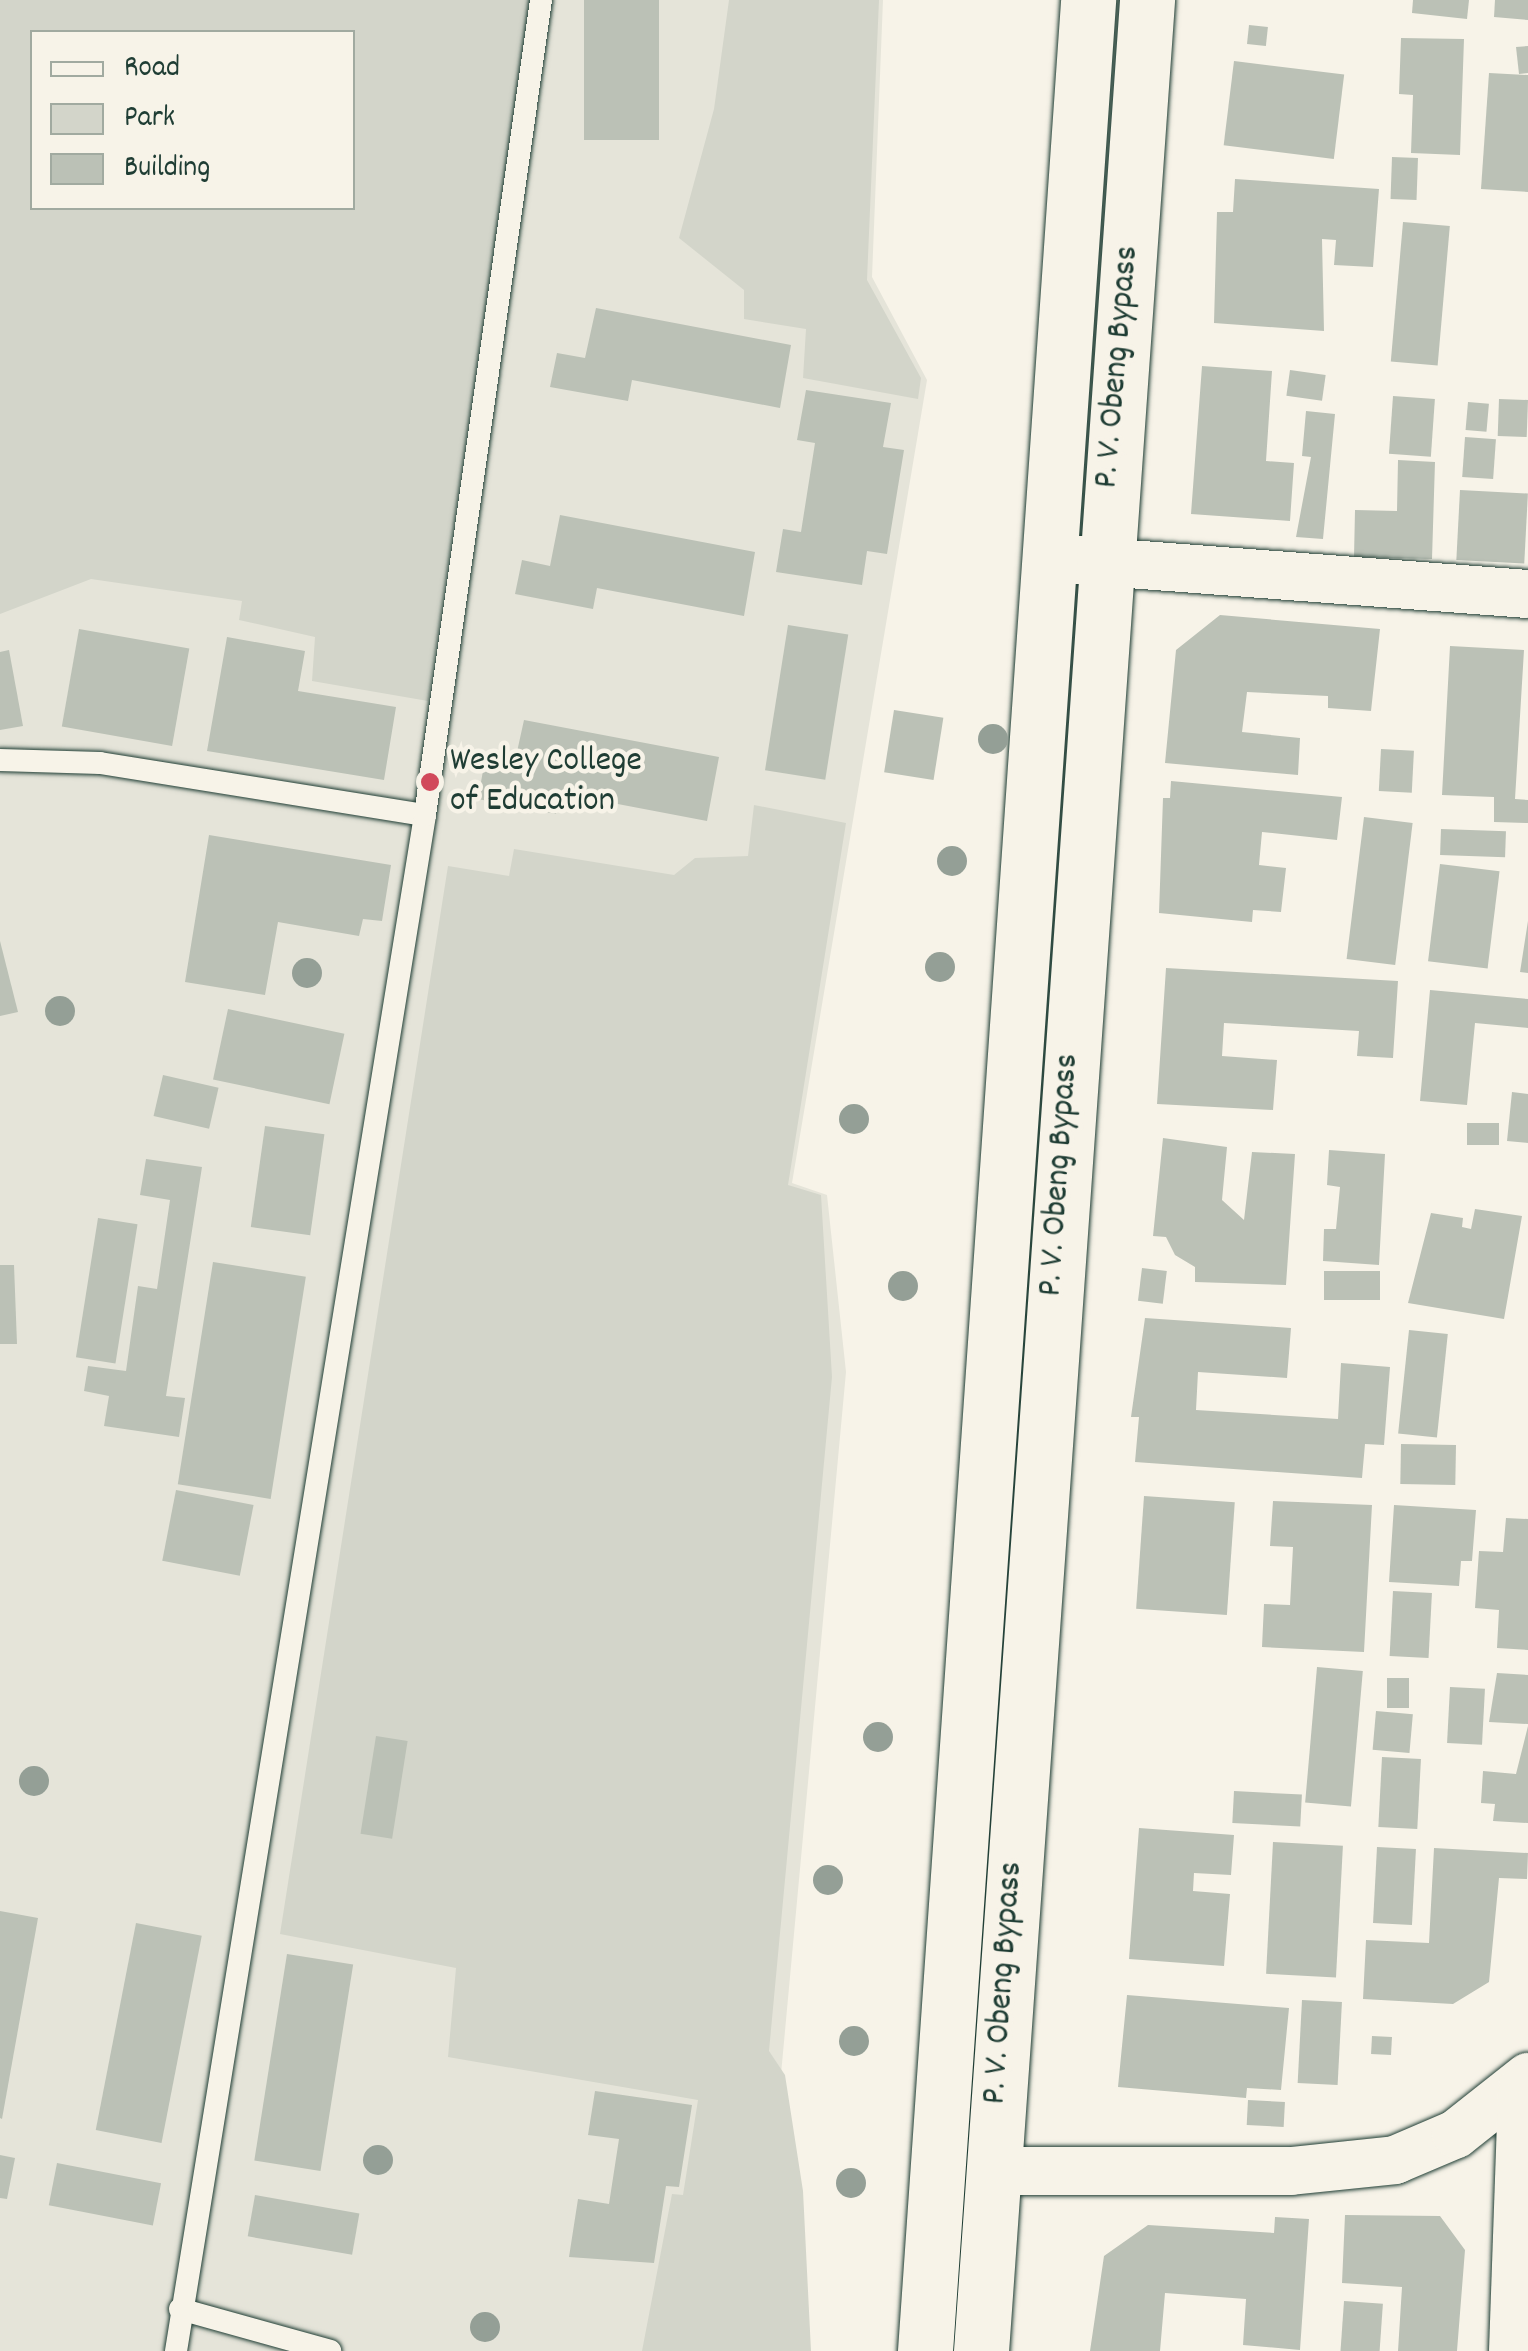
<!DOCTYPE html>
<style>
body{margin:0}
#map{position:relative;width:1528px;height:2351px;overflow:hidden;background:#f7f3e8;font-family:Dekko,sans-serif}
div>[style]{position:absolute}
.built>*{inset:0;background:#e5e4d9}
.green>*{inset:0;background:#d3d5ca}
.building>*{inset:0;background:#bbc1b6;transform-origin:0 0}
.roads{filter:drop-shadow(0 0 2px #1f3d34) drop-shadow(0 0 2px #1f3d34)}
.service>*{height:22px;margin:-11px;padding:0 11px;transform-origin:11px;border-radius:11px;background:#f7f3e8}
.minor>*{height:48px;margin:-24px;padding:0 24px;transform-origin:24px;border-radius:24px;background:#f7f3e8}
.trunk>*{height:55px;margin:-27.5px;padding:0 27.5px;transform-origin:27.5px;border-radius:27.5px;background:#f7f3e8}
.trees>*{width:30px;height:30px;margin:-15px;border-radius:50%;background:#949f96}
.dots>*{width:28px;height:28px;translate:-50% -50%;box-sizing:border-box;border:5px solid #f7f3e8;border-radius:50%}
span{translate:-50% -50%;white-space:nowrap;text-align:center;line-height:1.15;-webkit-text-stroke:9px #f7f3e8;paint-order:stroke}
.street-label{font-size:35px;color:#1f3d34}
.poi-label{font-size:35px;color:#1f3d34}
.left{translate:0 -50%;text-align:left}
.legend{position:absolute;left:30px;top:30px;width:325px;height:180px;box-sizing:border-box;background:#f7f3e8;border:2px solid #a1aaa0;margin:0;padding:12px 18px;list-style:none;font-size:30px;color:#1f3d34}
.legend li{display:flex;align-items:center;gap:20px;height:50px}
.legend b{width:50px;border:2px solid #a1aaa0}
</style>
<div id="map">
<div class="built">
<div style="clip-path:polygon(evenodd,0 0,883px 0,872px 277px,927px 380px,792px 1183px,827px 1195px,846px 1372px,780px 2085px,799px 2351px,0 2351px,0 0,32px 32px,352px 32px,352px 208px,32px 208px,32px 32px)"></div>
</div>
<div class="green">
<div style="clip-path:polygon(evenodd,0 0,530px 0,428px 701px,312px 681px,315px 637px,239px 620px,242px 601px,91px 579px,0 614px,0 0,32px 32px,352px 32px,352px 208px,32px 208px,32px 32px)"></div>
<div style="clip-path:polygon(729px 0,879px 0,867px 280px,921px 378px,918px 399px,803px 378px,806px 329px,744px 319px,744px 290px,679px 238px,714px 109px)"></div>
<div style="clip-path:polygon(754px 805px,846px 823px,788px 1185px,821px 1195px,832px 1377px,769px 2051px,785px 2075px,803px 2191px,811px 2351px,642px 2351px,672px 2194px,683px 2195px,698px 2100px,448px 2057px,456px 1968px,280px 1934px,448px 866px,509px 876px,514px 849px,674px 875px,695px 858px,748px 856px)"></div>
</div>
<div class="building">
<div style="left:584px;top:0;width:75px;height:140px"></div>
<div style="clip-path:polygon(1413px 0,1469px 0,1467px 19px,1412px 13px)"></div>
<div style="clip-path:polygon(1495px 0,1528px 0,1528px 20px,1494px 17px)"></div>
<div style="left:1249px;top:25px;width:19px;height:19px;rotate:6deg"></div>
<div style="clip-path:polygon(1401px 38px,1464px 39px,1460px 155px,1411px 153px,1413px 95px,1399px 94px)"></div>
<div style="clip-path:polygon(1528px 46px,1528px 73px,1519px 74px,1516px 47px)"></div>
<div style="left:1234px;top:61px;width:111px;height:85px;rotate:7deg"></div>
<div style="clip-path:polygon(1489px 73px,1528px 75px,1528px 192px,1481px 189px)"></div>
<div style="left:1392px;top:157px;width:26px;height:42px;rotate:2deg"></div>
<div style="clip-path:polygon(1235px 179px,1379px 189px,1373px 267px,1334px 265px,1336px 240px,1322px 239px,1324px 331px,1214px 323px,1217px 212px,1233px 212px)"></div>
<div style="left:1403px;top:222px;width:47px;height:140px;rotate:5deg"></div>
<div style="clip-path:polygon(596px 308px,791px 345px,780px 408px,632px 380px,628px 401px,550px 387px,557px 353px,585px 358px)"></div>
<div style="clip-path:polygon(1202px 366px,1272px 371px,1266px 461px,1294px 463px,1290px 521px,1191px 514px)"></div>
<div style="left:1290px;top:370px;width:36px;height:26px;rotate:8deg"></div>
<div style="clip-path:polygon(806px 390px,891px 403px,883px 447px,904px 450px,887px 554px,867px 551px,862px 585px,776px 572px,783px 529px,801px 532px,815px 443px,797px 440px)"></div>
<div style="left:1393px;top:396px;width:42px;height:58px;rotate:4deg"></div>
<div style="left:1499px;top:399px;width:29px;height:37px;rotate:2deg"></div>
<div style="left:1468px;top:402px;width:21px;height:28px;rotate:5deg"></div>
<div style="clip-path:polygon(1306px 411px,1335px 414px,1323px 539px,1296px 537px,1311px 457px,1302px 456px)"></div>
<div style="left:1465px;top:437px;width:31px;height:40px;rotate:4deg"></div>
<div style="clip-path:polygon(1398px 460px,1435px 462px,1432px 559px,1354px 557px,1355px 510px,1397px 511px)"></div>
<div style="left:1460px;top:490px;width:68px;height:70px;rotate:3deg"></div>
<div style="clip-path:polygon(560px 515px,755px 552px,744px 616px,597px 588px,593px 609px,515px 594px,522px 560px,550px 566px)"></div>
<div style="clip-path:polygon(1220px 615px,1380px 629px,1371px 711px,1328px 708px,1328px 696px,1247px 692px,1242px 732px,1300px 738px,1298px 775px,1165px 763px,1176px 650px)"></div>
<div style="left:788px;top:625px;width:61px;height:147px;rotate:9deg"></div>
<div style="left:79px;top:629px;width:112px;height:99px;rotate:10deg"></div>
<div style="clip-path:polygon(227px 637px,305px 651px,298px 691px,396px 707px,384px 780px,207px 751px)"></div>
<div style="clip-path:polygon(1450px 646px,1524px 650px,1515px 799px,1528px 800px,1528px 823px,1494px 822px,1494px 797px,1442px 795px)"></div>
<div style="clip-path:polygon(9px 650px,23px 726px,0 730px,0 652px)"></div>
<div style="left:894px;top:710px;width:50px;height:63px;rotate:9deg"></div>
<div style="clip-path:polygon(524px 720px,719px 757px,707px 821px,560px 793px,556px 814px,478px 799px,484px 765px,513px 770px)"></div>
<div style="left:1381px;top:749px;width:33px;height:42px;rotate:3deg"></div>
<div style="clip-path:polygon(1171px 781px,1342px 797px,1337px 840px,1262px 832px,1259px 865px,1286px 868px,1281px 912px,1253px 910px,1252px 922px,1159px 913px,1163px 798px,1170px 798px)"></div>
<div style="left:1364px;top:817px;width:49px;height:143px;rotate:7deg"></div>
<div style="left:1441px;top:829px;width:65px;height:26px;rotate:2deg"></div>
<div style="clip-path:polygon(209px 835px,391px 865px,382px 921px,363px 919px,359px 936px,278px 922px,265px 995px,185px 982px)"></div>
<div style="left:1440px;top:864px;width:60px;height:98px;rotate:7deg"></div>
<div style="clip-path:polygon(1528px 921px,1528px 973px,1520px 972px)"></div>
<div style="clip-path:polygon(0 941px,18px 1012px,0 1016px)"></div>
<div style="clip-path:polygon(1166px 968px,1398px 981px,1393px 1058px,1357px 1056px,1359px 1031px,1224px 1023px,1222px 1056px,1277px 1060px,1273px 1110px,1157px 1104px)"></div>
<div style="clip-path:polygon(1430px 990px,1528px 999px,1528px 1028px,1475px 1023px,1467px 1105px,1420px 1101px)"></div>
<div style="left:228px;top:1009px;width:119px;height:72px;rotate:12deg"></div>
<div style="left:163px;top:1075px;width:57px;height:42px;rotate:13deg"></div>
<div style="clip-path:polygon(1512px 1092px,1528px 1094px,1528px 1143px,1507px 1141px)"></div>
<div style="left:1467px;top:1123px;width:32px;height:22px"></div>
<div style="left:265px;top:1126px;width:60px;height:102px;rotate:8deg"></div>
<div style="clip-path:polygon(1163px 1138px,1227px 1147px,1222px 1200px,1244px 1220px,1252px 1152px,1295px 1154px,1286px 1285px,1195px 1282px,1195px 1267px,1175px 1255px,1166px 1237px,1153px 1236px)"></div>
<div style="clip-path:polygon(1329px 1150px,1385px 1154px,1379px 1265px,1323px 1261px,1324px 1229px,1336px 1229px,1340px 1187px,1327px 1185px)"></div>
<div style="clip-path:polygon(146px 1159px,202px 1167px,166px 1396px,185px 1398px,179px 1437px,104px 1426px,109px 1396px,84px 1391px,88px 1366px,126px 1371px,138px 1286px,157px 1289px,170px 1200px,140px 1195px)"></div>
<div style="clip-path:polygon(1475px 1209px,1522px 1216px,1504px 1319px,1408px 1303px,1431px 1213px,1463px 1218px,1462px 1227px,1471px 1229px)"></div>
<div style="left:98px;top:1218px;width:40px;height:141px;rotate:9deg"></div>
<div style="left:213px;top:1262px;width:94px;height:225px;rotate:9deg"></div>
<div style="clip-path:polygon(0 1265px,14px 1265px,17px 1344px,0 1344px)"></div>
<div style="left:1142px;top:1268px;width:25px;height:33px;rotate:7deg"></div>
<div style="left:1324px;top:1271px;width:56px;height:29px"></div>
<div style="clip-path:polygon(1145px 1318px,1291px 1328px,1287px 1378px,1198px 1372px,1196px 1410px,1338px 1419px,1341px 1363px,1390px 1367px,1384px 1445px,1365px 1444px,1362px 1478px,1135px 1462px,1139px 1417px,1131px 1417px)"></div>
<div style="left:1409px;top:1330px;width:39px;height:104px;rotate:6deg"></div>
<div style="left:1401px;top:1444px;width:55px;height:40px;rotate:1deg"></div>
<div style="left:176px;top:1490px;width:79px;height:72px;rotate:11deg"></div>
<div style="left:1144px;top:1496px;width:91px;height:113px;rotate:4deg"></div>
<div style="clip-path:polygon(1273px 1501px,1372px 1505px,1364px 1652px,1262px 1647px,1264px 1604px,1290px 1605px,1293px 1547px,1270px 1546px)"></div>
<div style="clip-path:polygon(1394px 1505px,1476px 1510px,1472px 1561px,1461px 1561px,1459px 1586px,1389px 1582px)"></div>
<div style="clip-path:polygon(1506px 1518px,1528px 1519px,1528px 1650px,1497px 1648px,1499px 1610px,1475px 1608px,1479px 1551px,1503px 1552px)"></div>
<div style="left:1393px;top:1591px;width:39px;height:65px;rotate:3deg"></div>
<div style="left:1317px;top:1667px;width:46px;height:136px;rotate:5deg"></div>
<div style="clip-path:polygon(1497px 1673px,1528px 1675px,1528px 1724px,1489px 1722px)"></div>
<div style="left:1387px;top:1678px;width:22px;height:30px"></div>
<div style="left:1450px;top:1687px;width:35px;height:56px;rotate:3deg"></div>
<div style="left:1376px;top:1711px;width:37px;height:39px;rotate:5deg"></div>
<div style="clip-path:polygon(1528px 1726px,1528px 1823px,1493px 1821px,1495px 1804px,1481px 1803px,1483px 1771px,1516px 1774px)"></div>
<div style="left:376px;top:1736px;width:32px;height:99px;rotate:9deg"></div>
<div style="left:1382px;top:1757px;width:39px;height:70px;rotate:3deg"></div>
<div style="left:1234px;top:1791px;width:68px;height:32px;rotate:3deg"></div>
<div style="clip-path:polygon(1139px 1828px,1234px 1835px,1231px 1875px,1194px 1873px,1193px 1891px,1230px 1894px,1224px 1966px,1129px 1959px)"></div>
<div style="left:1273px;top:1842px;width:70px;height:132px;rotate:3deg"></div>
<div style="left:1377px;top:1847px;width:39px;height:76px;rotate:3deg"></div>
<div style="clip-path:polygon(1434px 1848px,1528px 1853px,1527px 1879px,1499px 1878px,1489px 1982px,1453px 2004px,1363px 1999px,1366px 1940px,1429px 1943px)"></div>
<div style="clip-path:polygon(0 1911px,38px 1918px,2px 2119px,0 2118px)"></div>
<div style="left:136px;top:1923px;width:67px;height:211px;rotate:11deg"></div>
<div style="left:287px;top:1954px;width:67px;height:209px;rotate:9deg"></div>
<div style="clip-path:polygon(1127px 1995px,1289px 2008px,1281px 2090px,1247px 2088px,1246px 2098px,1118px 2087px)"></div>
<div style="left:1302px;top:2000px;width:40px;height:83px;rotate:3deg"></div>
<div style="left:1372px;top:2036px;width:20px;height:18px;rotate:3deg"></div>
<div style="clip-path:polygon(595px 2091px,692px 2105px,679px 2187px,666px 2186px,654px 2263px,569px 2257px,578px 2199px,609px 2204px,619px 2139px,588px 2135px)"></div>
<div style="left:1248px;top:2100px;width:37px;height:25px;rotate:3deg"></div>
<div style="clip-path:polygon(0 2155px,15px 2158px,7px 2199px,0 2198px)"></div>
<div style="left:57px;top:2163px;width:106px;height:43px;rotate:11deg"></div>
<div style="left:255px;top:2195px;width:106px;height:42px;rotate:10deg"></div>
<div style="clip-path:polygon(1345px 2215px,1440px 2216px,1465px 2250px,1457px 2351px,1398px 2351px,1402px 2287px,1342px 2283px)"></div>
<div style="clip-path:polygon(1275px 2217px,1309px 2219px,1300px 2350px,1243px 2345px,1246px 2299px,1165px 2293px,1160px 2351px,1090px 2351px,1104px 2256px,1148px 2225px,1274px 2233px)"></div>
<div style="left:1344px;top:2301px;width:39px;height:50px;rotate:4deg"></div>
</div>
<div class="roads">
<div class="service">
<div style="left:0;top:760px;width:100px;rotate:1.7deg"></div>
<div style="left:100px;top:763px;width:329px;rotate:9.1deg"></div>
<div style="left:180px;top:2309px;width:156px;rotate:15.6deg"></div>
<div style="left:176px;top:2351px;width:1556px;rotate:-80.79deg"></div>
<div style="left:425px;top:815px;width:823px;rotate:-81.9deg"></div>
</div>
<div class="minor">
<div style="left:1049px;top:558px;width:480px;rotate:4.3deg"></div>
<div style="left:991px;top:2171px;width:300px"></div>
<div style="left:1291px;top:2171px;width:105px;rotate:-6deg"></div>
<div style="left:1395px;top:2160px;width:66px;rotate:-23.1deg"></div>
<div style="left:1456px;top:2134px;width:92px;rotate:-38.4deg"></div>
<div style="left:1513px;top:2351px;width:263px;rotate:-88deg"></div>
</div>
<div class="trunk">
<div style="left:925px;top:2351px;width:2357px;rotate:-86.03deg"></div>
<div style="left:981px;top:2351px;width:2357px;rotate:-85.96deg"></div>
</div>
</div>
<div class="trees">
<div style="left:993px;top:739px"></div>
<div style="left:952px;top:861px"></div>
<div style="left:940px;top:967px"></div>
<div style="left:307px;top:973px"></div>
<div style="left:60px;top:1011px"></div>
<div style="left:854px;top:1119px"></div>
<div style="left:903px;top:1286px"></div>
<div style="left:878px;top:1737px"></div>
<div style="left:34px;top:1781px"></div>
<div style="left:828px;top:1880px"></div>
<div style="left:854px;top:2041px"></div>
<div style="left:378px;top:2160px"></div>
<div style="left:851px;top:2183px"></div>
<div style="left:485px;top:2327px"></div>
</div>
<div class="dots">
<div style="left:430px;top:782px;background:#d1495b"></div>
</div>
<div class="street-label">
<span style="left:1118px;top:367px;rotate:-85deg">P. V. Obeng Bypass</span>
<span style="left:1060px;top:1175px;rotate:-86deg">P. V. Obeng Bypass</span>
<span style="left:1004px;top:1983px;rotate:-86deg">P. V. Obeng Bypass</span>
</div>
<div class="poi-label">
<span class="left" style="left:450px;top:782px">Wesley College<br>of Education</span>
</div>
<ul class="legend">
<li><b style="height:12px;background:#f7f3e8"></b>Road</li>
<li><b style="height:28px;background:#d3d5ca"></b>Park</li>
<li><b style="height:28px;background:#bbc1b6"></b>Building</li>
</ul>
</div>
